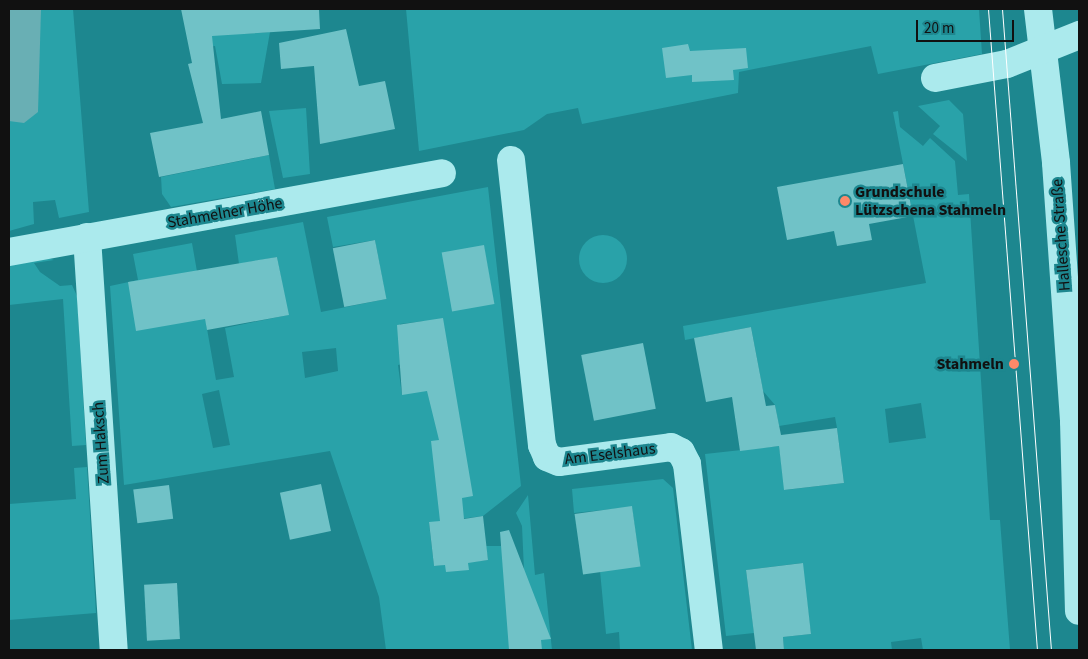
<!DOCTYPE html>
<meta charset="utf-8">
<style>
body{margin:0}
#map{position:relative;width:1088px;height:659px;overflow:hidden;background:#1d878f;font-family:"Source Sans 3",sans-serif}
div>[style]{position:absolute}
.green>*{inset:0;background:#29a2a9}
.round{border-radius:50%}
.water>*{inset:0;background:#69afb4}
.building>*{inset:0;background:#70c2c7;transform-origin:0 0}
.minor>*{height:28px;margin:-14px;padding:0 14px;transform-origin:14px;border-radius:14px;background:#abeaed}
.tram>*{height:1px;margin:-0.5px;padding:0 0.5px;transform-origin:0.5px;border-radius:0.5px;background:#fff}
.dots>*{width:14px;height:14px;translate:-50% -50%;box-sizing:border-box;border:2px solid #1d878f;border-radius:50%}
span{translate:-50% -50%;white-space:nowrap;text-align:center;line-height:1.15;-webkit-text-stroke:5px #1d878f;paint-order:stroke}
.poi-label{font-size:16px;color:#111;font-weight:700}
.left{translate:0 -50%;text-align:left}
.right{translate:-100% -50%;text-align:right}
.street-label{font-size:16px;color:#111}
.frame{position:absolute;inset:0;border:10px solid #111;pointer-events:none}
.scale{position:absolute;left:916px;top:20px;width:98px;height:22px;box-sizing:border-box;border:2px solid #111;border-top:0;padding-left:6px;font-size:15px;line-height:18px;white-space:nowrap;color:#111;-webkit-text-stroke:4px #1d878f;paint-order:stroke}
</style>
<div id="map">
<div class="green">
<div style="clip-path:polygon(9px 9px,73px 9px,89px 212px,59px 218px,55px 200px,33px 202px,34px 224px,9px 231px)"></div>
<div style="clip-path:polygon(202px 9px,260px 9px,242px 10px,244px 34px,270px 32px,261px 83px,222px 84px,215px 46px,207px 47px)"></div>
<div style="clip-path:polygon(406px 9px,979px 9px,982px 54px,878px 74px,871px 46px,739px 72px,738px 93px,582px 124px,578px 108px,547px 114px,524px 130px,419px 151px)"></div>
<div style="clip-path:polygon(949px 100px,963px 114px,967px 161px,933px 134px,940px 126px,918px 106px)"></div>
<div style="clip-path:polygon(306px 108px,310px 174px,283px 178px,269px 111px)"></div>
<div style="clip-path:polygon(evenodd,898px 111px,900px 127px,923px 146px,930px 138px,955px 161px,958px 195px,969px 194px,990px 520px,1000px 520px,1010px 650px,923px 650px,921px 638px,891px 642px,892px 650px,784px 650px,783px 637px,811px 634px,802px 563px,746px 570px,754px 633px,726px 636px,705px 454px,779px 446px,785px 490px,844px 483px,837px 428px,835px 417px,779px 426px,775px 405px,763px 391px,751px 327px,685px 340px,683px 326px,926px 283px,893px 112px,898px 111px,921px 403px,926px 438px,889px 443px,885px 409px,921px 403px)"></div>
<div style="clip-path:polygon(269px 155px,275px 189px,171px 207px,162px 194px,161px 177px)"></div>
<div style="clip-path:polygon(evenodd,488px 187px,521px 486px,483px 516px,429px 523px,434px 566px,488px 560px,486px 546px,502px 546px,524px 571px,522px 526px,516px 513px,528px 495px,535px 575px,544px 573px,552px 650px,386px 650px,379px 597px,330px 451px,124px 485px,110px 286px,138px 280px,133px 254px,192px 243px,216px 380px,234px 377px,225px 328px,288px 315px,277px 257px,239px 264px,235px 235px,303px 222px,321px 312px,386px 299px,375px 240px,333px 247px,327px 217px,488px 187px,424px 321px,427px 337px,402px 395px,398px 365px,403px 364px,400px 324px,424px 321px,488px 187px,336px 348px,338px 371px,305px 378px,302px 352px,336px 348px,488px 187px,219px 390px,230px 445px,213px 448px,202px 394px,219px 390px)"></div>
<div class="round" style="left:579px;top:235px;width:48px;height:48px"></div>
<div style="clip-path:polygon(42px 256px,54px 260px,34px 263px,40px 272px,60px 286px,72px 285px,77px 296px,86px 445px,72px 446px,63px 299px,9px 305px,9px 266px)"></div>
<div style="clip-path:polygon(87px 467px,96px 613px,9px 620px,9px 504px,76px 499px,74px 468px)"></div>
<div style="clip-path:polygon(663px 479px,673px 488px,692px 650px,620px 650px,619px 632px,606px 634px,600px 571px,640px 566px,632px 507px,574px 513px,572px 489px)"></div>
</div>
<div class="water">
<div style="clip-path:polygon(9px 9px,41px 9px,38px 112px,24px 123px,9px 121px)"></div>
</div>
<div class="building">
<div style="clip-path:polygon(181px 9px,319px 9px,320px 29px,212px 36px,221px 119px,261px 111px,269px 155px,159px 177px,150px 133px,203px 123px,188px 64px,192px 63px)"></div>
<div style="clip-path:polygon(346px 29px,359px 86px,385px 81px,395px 129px,320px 144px,314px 66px,281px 69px,279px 43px)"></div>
<div style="clip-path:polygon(688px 44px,690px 51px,746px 48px,748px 68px,733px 70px,734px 80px,692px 82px,692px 75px,666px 78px,662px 48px)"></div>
<div style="clip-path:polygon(903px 164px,913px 216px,869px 224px,872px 240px,837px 246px,834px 231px,787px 240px,777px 187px)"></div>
<div style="left:375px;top:240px;width:60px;height:43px;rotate:79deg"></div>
<div style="left:484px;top:245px;width:60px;height:43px;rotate:80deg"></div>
<div style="clip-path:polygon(277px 257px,289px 315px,207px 330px,205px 319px,136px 331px,128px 282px)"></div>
<div style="clip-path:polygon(443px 318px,473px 496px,462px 498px,464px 519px,483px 516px,488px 560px,468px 563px,469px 570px,446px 572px,445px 565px,434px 566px,429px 522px,440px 521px,431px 441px,439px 440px,427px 391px,402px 395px,397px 325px)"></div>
<div style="clip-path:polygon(751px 327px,766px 406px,775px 405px,781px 435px,837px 428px,844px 483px,784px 490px,779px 446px,740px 451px,732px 397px,706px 402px,694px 338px)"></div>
<div style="left:643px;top:343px;width:67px;height:63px;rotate:79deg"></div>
<div style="left:321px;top:484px;width:48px;height:42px;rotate:78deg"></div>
<div style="left:169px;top:485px;width:34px;height:36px;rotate:83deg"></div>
<div style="left:632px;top:506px;width:61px;height:58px;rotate:82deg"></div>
<div style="clip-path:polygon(509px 530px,551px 639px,541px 640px,542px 650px,509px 650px,500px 532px)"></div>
<div style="clip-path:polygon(803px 563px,811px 634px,783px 637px,784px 650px,756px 650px,746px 570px)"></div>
<div style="left:177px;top:583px;width:56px;height:33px;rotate:87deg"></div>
</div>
<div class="minor">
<div style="left:1038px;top:9px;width:155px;rotate:83.3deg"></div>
<div style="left:1056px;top:163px;width:259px;rotate:86deg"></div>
<div style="left:1074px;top:421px;width:190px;rotate:88.5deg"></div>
<div style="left:935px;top:78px;width:73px;rotate:-11deg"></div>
<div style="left:1007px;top:64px;width:78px;rotate:-21.9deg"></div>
<div style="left:511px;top:160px;width:287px;rotate:83.8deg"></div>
<div style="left:542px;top:445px;width:13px;rotate:67deg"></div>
<div style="left:547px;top:457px;width:13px;rotate:23deg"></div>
<div style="left:559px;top:462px;width:113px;rotate:-7.6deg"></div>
<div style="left:671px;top:447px;width:11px;rotate:27deg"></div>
<div style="left:681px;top:452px;width:13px;rotate:63deg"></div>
<div style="left:687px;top:464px;width:187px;rotate:83.3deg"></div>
<div style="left:87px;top:237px;width:414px;rotate:86.3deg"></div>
<div style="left:9px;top:252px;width:440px;rotate:-10.3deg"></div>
</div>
<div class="tram">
<div style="left:988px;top:9px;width:643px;rotate:85.63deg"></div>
<div style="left:1002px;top:9px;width:643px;rotate:85.63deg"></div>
</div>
<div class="dots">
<div style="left:845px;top:201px;background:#fd8969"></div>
<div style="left:1014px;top:364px;background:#fd8969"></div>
</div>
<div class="poi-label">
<span class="left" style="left:855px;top:201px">Grundschule<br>Lützschena Stahmeln</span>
<span class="right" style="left:1004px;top:364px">Stahmeln</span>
</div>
<div class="street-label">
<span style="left:225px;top:213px;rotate:-10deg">Stahmelner Höhe</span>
<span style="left:1061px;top:235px;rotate:-94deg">Hallesche Straße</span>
<span style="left:101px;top:443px;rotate:-94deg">Zum Haksch</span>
<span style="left:610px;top:454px;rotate:-7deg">Am Eselshaus</span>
</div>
<div class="frame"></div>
<div class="scale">20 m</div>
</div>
